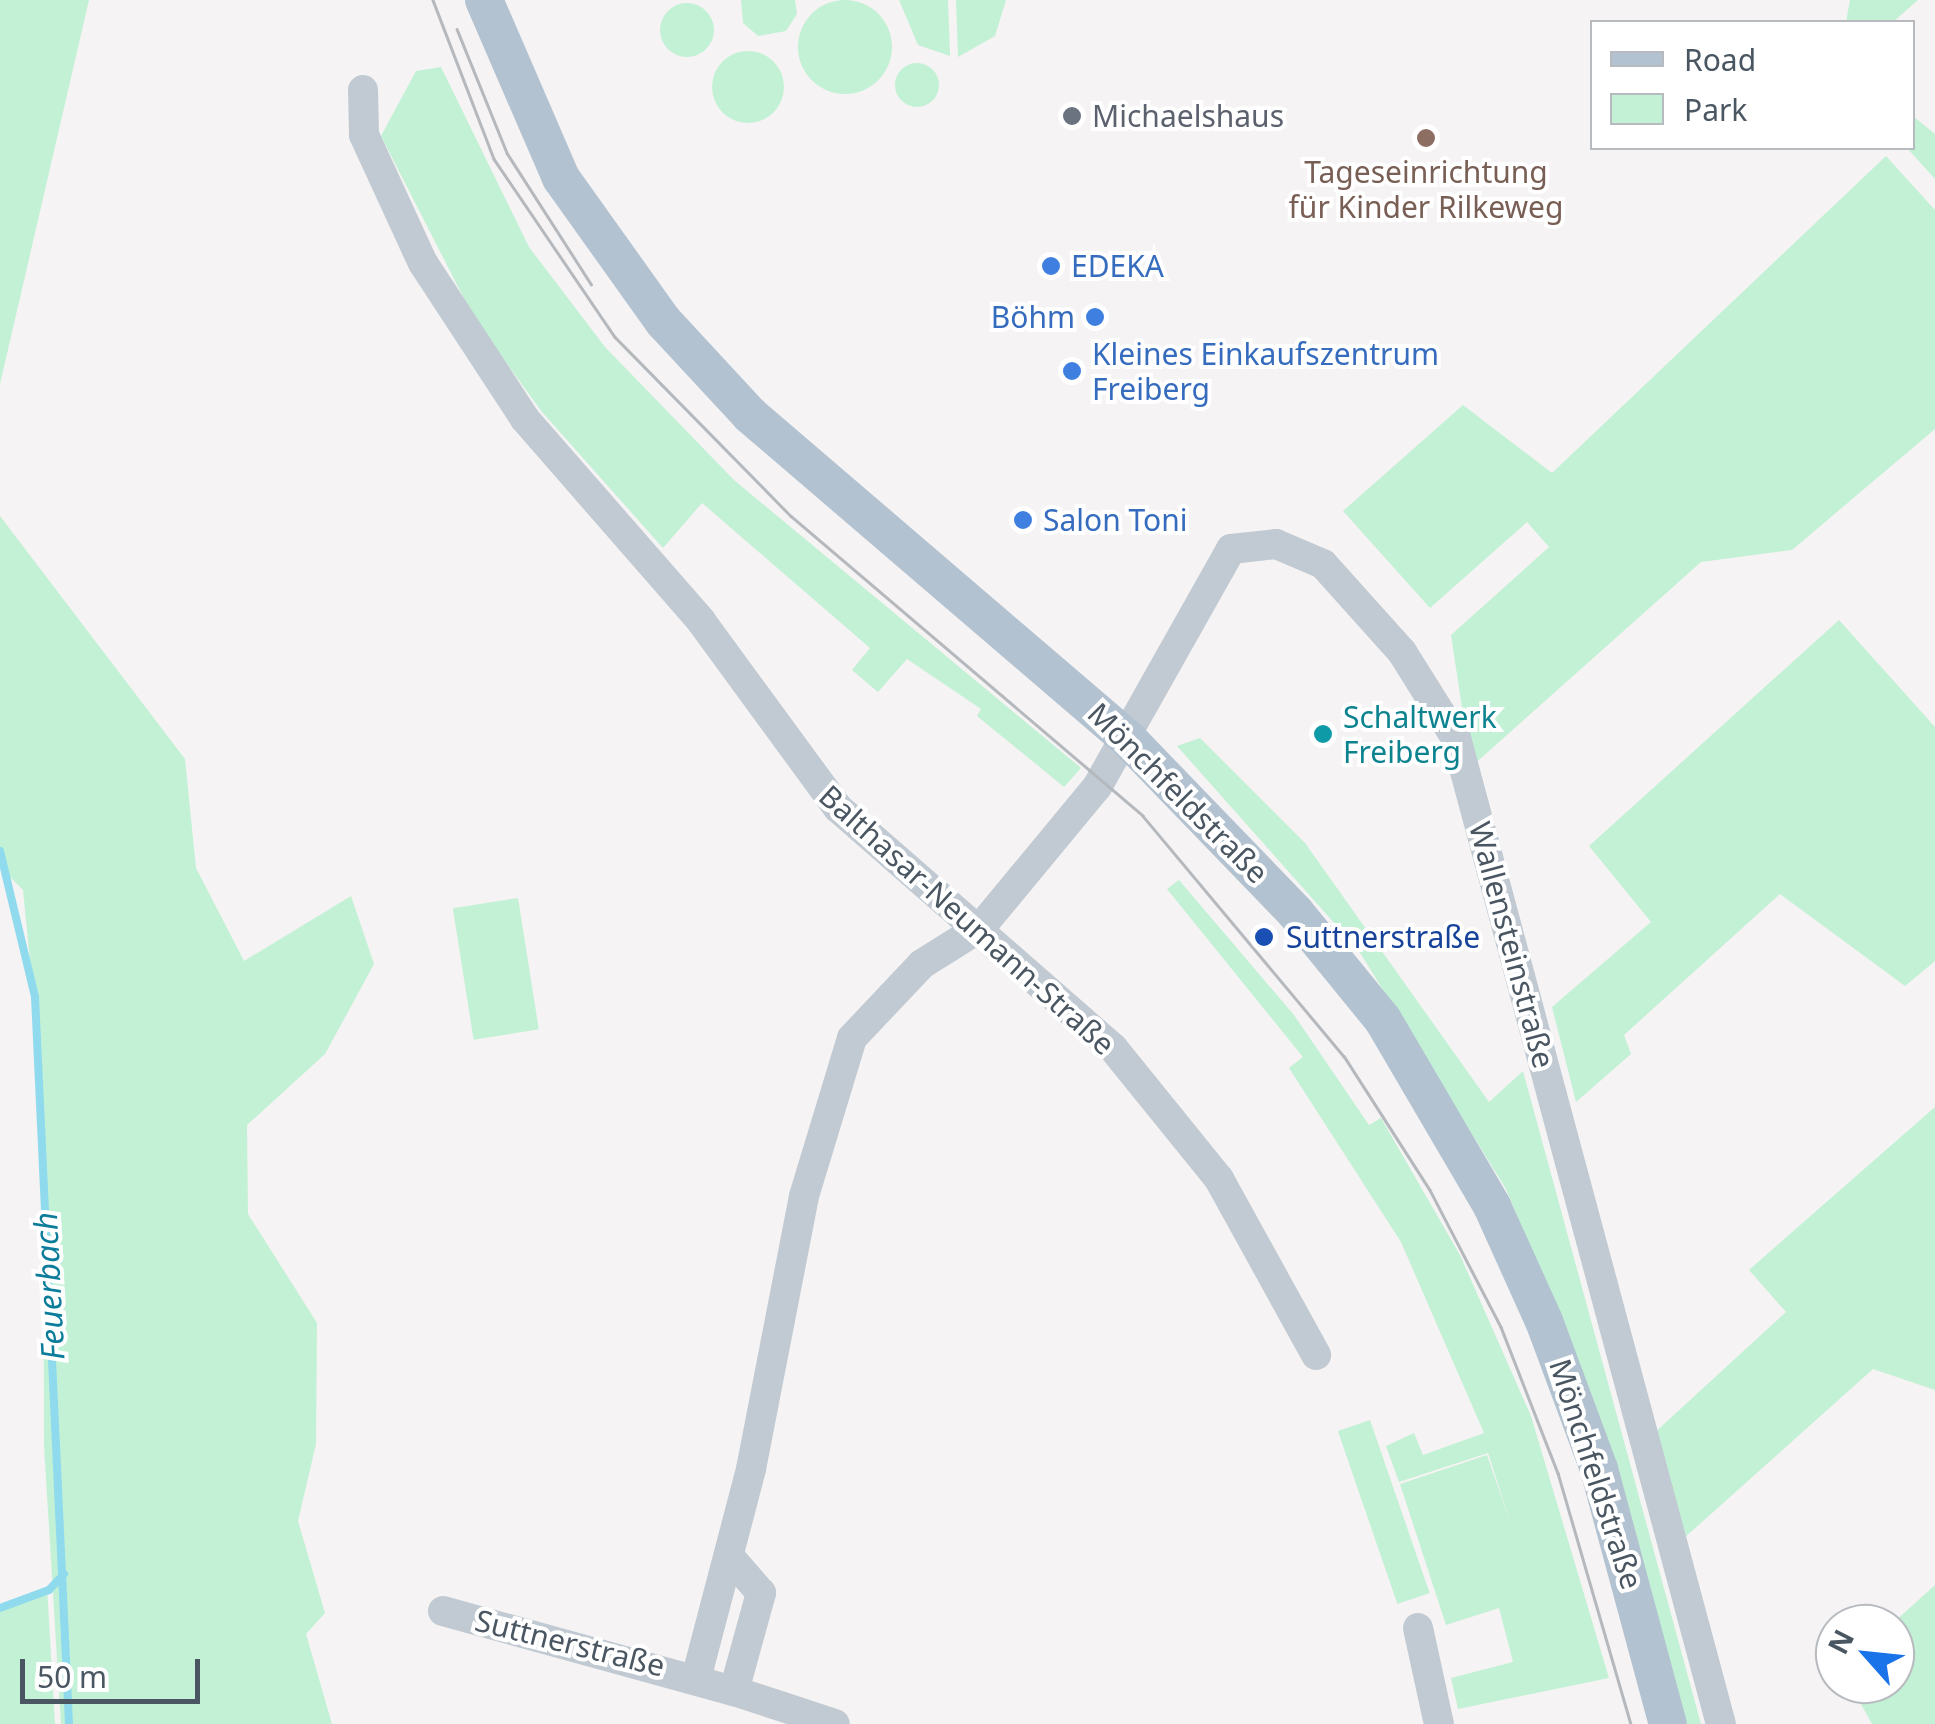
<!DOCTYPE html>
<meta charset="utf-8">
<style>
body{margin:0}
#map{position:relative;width:1935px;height:1724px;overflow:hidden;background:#f5f3f3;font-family:"Noto Sans",sans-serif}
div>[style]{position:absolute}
.green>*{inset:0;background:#c3f1d5;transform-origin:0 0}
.round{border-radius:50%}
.stream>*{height:8px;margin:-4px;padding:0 4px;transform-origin:4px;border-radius:4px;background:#90daee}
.minor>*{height:30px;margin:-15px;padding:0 15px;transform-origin:15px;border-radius:15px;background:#c1cad2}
.major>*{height:38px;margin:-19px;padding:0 19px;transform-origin:19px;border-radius:19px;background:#b3c2d1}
.tram>*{height:2.5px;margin:-1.25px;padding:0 1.25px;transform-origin:1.25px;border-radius:1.25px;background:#b5b8bd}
.dots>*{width:28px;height:28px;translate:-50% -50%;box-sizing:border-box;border:5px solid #fff;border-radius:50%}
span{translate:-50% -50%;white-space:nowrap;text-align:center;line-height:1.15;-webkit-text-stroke:8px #fff;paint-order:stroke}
.worship-label{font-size:30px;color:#5b616d}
.left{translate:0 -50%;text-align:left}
.education-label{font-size:30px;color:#785e54}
.shop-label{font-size:30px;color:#366cbe}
.right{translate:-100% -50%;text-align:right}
.culture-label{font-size:30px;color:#0d838f}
.street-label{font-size:30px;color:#4a5661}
.transit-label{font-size:30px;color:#164399}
.water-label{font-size:32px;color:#0c7c9b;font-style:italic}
.legend{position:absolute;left:1590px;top:20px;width:325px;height:130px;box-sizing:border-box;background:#fff;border:2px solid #b7bbc0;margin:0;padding:12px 18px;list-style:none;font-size:30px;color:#4a5661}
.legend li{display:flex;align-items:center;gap:20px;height:50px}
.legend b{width:50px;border:2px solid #b7bbc0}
.north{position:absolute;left:1815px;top:1604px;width:100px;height:100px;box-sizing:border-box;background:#fff;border:2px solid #b7bbc0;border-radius:50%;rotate:297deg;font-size:28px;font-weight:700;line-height:40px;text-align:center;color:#4a5661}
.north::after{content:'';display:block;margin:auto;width:35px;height:45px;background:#1a73e8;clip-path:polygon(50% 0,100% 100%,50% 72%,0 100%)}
.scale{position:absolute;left:20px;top:1659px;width:180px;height:45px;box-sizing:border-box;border:5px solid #4a5661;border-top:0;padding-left:12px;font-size:30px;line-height:35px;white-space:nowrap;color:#4a5661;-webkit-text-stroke:8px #fff;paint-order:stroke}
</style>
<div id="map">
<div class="green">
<div class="round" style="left:798px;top:0;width:94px;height:94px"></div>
<div style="clip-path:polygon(0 0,89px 0,0 384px)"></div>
<div style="clip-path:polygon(741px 0,795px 0,797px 14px,786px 31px,758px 36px,743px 23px)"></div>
<div style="clip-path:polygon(899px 0,948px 0,950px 56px,918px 45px)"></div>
<div style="clip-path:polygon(956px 0,1006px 0,995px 36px,958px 57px)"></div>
<div style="clip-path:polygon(1850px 0,1918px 0,1893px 22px,1846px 22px)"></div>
<div class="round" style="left:660px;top:3px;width:54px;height:54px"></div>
<div class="round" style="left:712px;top:51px;width:72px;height:72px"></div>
<div class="round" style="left:895px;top:63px;width:44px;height:44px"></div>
<div style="clip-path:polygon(441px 67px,529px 247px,605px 347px,734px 480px,1081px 768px,1064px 787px,977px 716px,981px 709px,907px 659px,878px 692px,852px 670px,870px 648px,702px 503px,663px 548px,542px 412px,475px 320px,381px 136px,416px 71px)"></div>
<div style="clip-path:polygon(1913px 116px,1935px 134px,1935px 179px,1907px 148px)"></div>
<div style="clip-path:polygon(1886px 156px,1935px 210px,1935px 429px,1792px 550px,1701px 562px,1471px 767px,1451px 635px,1549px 547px,1527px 522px,1430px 608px,1343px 511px,1463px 405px,1552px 473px)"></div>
<div style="clip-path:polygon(0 516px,185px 759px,196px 868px,244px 961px,351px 896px,374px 964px,325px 1054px,247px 1125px,248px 1214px,317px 1323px,316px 1444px,298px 1521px,325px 1613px,306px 1634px,332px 1724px,61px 1724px,44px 1446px,43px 1091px,23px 890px,0 867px)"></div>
<div style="clip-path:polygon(1839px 620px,1935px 727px,1935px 961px,1905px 986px,1780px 894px,1624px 1035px,1631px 1054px,1576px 1102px,1552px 1007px,1651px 922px,1589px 846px)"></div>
<div style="clip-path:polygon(1200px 738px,1305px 843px,1489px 1102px,1523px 1071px,1701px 1724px,1681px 1724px,1588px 1389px,1506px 1189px,1359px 951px,1177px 746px)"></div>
<div style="clip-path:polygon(1179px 880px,1294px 1015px,1369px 1125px,1381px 1118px,1460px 1255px,1531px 1416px,1609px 1678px,1458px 1709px,1451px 1678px,1513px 1662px,1499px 1608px,1446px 1625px,1400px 1484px,1487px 1455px,1511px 1524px,1488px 1453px,1399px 1482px,1386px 1446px,1414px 1433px,1423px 1455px,1484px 1433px,1401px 1242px,1289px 1068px,1303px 1057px,1167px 889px)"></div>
<div style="left:518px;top:898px;width:133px;height:66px;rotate:81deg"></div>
<div style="clip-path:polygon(1935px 1107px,1935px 1390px,1873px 1369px,1683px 1539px,1652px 1435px,1786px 1312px,1749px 1270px)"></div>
<div style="left:1370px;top:1420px;width:183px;height:34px;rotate:71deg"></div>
<div style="clip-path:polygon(1935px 1585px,1935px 1724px,1872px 1724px,1850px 1684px,1895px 1684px,1892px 1624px)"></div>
<div style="clip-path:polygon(47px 1587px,55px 1724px,0 1724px,0 1612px)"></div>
</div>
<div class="stream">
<div style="left:0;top:851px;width:150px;rotate:76.5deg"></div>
<div style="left:35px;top:997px;width:728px;rotate:87.32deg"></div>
<div style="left:0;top:1608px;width:52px;rotate:-20.2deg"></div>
<div style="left:49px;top:1590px;width:22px;rotate:-47deg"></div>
</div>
<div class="minor">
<div style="left:363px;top:90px;width:45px;rotate:88.7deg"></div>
<div style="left:364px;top:135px;width:141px;rotate:65.3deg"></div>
<div style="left:423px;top:263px;width:186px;rotate:56.8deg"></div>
<div style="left:525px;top:419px;width:268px;rotate:48.9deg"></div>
<div style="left:701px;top:621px;width:232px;rotate:53.8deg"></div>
<div style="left:838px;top:808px;width:365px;rotate:41.1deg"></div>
<div style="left:1113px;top:1048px;width:169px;rotate:51deg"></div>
<div style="left:1219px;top:1179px;width:201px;rotate:61.1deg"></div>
<div style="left:443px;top:1611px;width:302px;rotate:15.4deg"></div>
<div style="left:734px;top:1691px;width:102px;rotate:-74.6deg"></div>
<div style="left:761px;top:1593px;width:49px;rotate:-130.9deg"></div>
<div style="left:1418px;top:1628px;width:98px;rotate:77.7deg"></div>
<div style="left:697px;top:1675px;width:213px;rotate:-75.3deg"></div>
<div style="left:751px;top:1469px;width:278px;rotate:-79deg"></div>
<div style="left:804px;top:1196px;width:165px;rotate:-73.1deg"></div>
<div style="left:852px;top:1038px;width:102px;rotate:-46.6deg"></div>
<div style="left:922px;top:964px;width:70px;rotate:-32.1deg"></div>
<div style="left:981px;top:927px;width:182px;rotate:-50.4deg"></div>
<div style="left:1097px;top:787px;width:273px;rotate:-60.6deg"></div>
<div style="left:1231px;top:549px;width:45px;rotate:-6.3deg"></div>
<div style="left:1276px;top:544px;width:51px;rotate:23.1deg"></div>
<div style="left:1323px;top:564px;width:118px;rotate:48.1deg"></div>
<div style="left:1402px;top:652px;width:102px;rotate:57.9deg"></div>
<div style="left:1456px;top:738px;width:1021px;rotate:74.96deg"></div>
<div style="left:734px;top:1691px;width:106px;rotate:18.1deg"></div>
</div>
<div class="major">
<div style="left:484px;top:0;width:194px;rotate:66.6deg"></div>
<div style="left:561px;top:178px;width:176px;rotate:54.5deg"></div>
<div style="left:663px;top:321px;width:128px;rotate:47.2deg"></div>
<div style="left:750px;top:415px;width:496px;rotate:40.6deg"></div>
<div style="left:1127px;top:738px;width:242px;rotate:46deg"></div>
<div style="left:1295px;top:912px;width:139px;rotate:50.8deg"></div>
<div style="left:1383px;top:1020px;width:216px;rotate:59.6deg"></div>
<div style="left:1492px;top:1206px;width:126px;rotate:65.7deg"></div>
<div style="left:1544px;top:1321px;width:158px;rotate:69.6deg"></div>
<div style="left:1599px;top:1469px;width:264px;rotate:74.9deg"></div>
</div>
<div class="tram">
<div style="left:433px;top:0;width:170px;rotate:69deg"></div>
<div style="left:494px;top:159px;width:215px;rotate:55.8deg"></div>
<div style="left:615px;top:337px;width:251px;rotate:45.5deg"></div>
<div style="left:791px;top:516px;width:462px;rotate:40.4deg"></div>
<div style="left:1143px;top:816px;width:313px;rotate:50.1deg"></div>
<div style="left:1344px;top:1056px;width:159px;rotate:57.3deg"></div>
<div style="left:1430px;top:1190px;width:154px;rotate:62.6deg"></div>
<div style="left:1501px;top:1327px;width:157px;rotate:68.7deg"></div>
<div style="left:1558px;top:1473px;width:261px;rotate:73.8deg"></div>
<div style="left:457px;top:29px;width:134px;rotate:68deg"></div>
<div style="left:507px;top:153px;width:156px;rotate:57.3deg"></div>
</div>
<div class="dots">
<div style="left:1072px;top:116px;background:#6b7280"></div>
<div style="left:1426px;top:138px;background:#8d6e63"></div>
<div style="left:1051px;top:266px;background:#3f7fe0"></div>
<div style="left:1095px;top:317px;background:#3f7fe0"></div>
<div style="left:1072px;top:371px;background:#3f7fe0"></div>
<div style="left:1023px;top:520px;background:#3f7fe0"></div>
<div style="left:1323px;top:734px;background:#0f9aa8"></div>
<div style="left:1264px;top:937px;background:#1a4fb4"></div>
</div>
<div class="worship-label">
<span class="left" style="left:1092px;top:116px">Michaelshaus</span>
</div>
<div class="education-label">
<span style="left:1426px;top:189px">Tageseinrichtung<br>für Kinder Rilkeweg</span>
</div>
<div class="shop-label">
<span class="left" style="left:1071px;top:266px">EDEKA</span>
<span class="right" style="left:1075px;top:317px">Böhm</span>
<span class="left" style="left:1092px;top:371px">Kleines Einkaufszentrum<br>Freiberg</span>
<span class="left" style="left:1043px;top:520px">Salon Toni</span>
</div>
<div class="culture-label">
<span class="left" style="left:1343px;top:734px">Schaltwerk<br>Freiberg</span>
</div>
<div class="street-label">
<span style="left:1178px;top:793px;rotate:45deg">Mönchfeldstraße</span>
<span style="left:967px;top:920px;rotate:42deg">Balthasar-Neumann-Straße</span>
<span style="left:1512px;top:945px;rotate:75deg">Wallensteinstraße</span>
<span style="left:1596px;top:1474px;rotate:72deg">Mönchfeldstraße</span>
<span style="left:570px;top:1643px;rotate:14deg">Suttnerstraße</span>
</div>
<div class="transit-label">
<span class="left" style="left:1286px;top:937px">Suttnerstraße</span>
</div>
<div class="water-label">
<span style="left:49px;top:1286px;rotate:-93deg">Feuerbach</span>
</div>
<ul class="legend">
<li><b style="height:12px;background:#b3c2d1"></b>Road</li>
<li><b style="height:28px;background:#c3f1d5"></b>Park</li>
</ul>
<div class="north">N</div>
<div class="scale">50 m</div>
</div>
